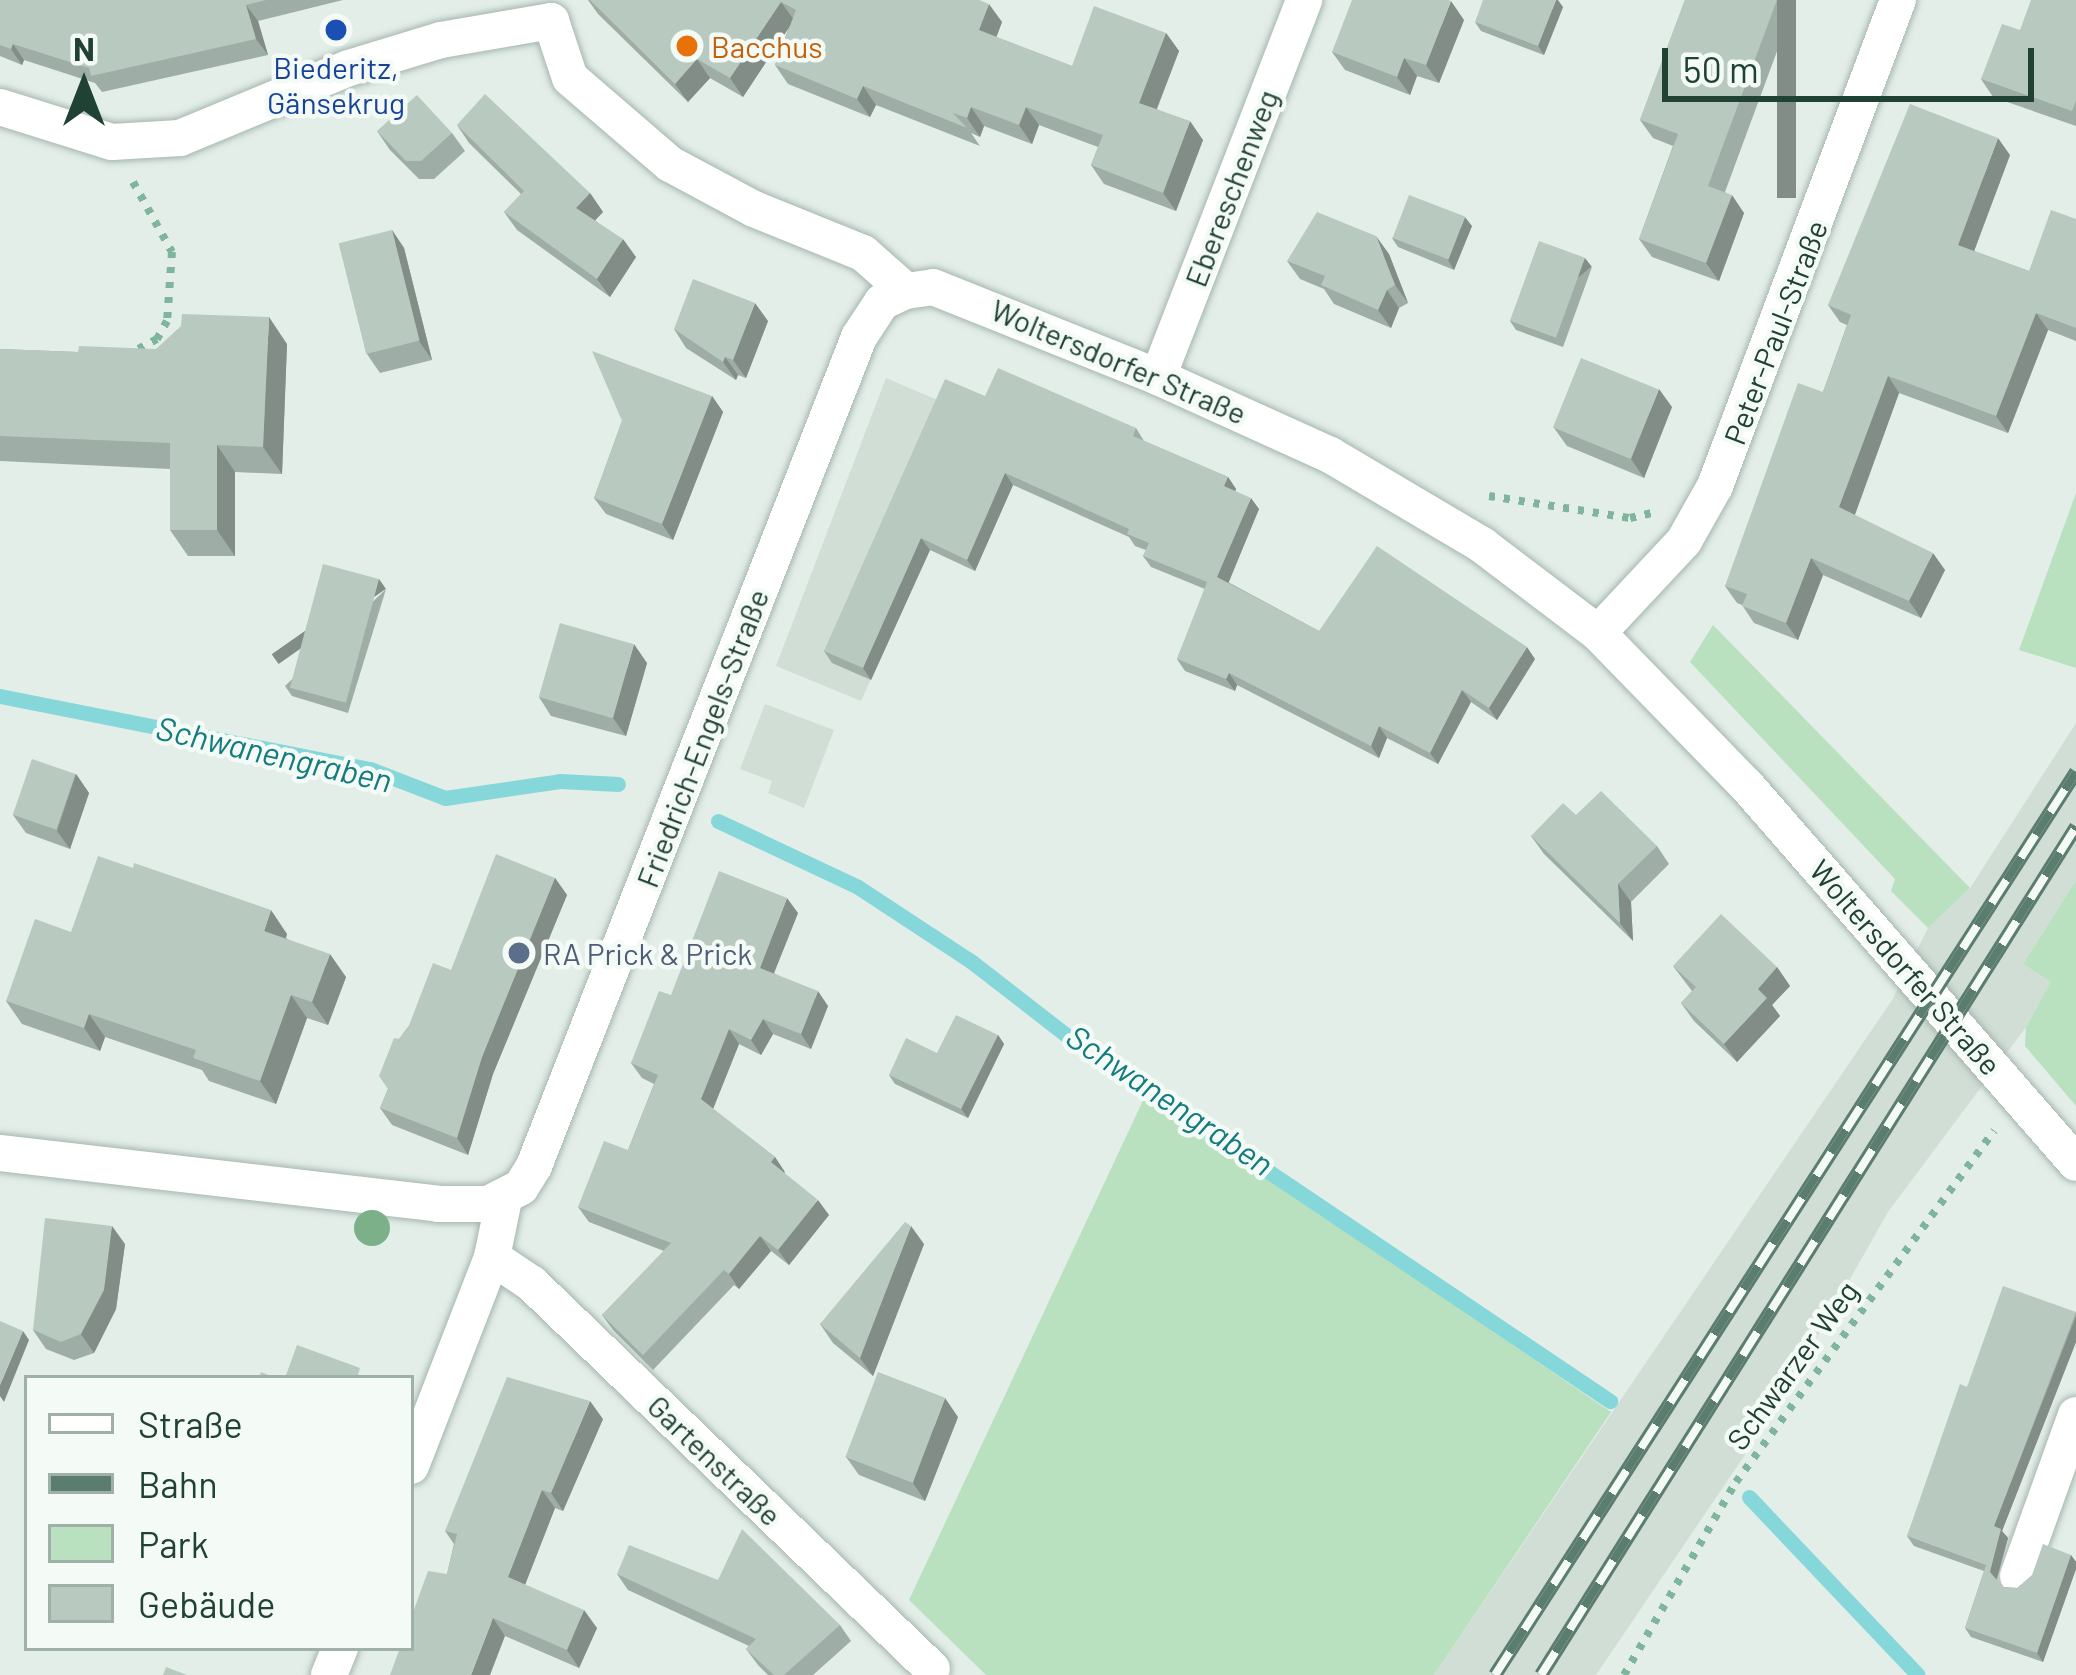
<!DOCTYPE html>
<meta charset="utf-8">
<style>
body{margin:0}
#map{position:relative;width:2076px;height:1675px;overflow:hidden;background:#e3eee8;font-family:Barlow,sans-serif}
div>[style]{position:absolute}
.built>*{inset:0;background:#d1ded6}
.green>*{inset:0;background:#bae1bf}
.stream>*{height:15px;margin:-7.5px;padding:0 7.5px;transform-origin:7.5px;border-radius:7.5px;background:#86d7d9}
.path>*{height:8px;margin-top:-4px;transform-origin:0;background:repeating-linear-gradient(90deg,#80b59d 0 6px,transparent 0 15px)}
.roads{filter:drop-shadow(0 0 3px #a5b7ae) drop-shadow(0 0 3px #a5b7ae)}
.minor>*{height:36px;margin:-18px;padding:0 18px;transform-origin:18px;border-radius:18px;background:#fff}
.rail>*{height:14px;margin-top:-7px;transform-origin:0;background:repeating-linear-gradient(90deg,#f4faf6 0 27px,#5b7d6f 0 54px);box-sizing:border-box;border-block:3px solid #5b7d6f}
.trees>*{width:36px;height:36px;margin:-18px;border-radius:50%;background:#7bb089}
.wall>*{inset:0;background:#9eada5}
.shaded-wall>*{inset:0;background:#818d86;transform-origin:0 0}
.building>*{inset:0;background:#b8c9c0;transform-origin:0 0}
.dots>*{width:33px;height:33px;translate:-50% -50%;box-sizing:border-box;border:6px solid #f4faf6;border-radius:50%}
span{translate:-50% -50%;white-space:nowrap;text-align:center;line-height:1.15;-webkit-text-stroke:9px #f4faf6;paint-order:stroke}
.food-label{font-size:30px;color:#c56008}
.left{translate:0 -50%;text-align:left}
.transit-label{font-size:30px;color:#164399}
.street-label{font-size:30px;color:#204234}
.service-label{font-size:30px;color:#4e5e75}
.water-label{font-size:33px;color:#147b7e;font-style:italic}
.legend{position:absolute;left:24px;top:1375px;width:390px;height:276px;box-sizing:border-box;background:#f4faf6;border:3px solid #9fb0a8;margin:0;padding:15px 21px;list-style:none;font-size:36px;color:#204234}
.legend li{display:flex;align-items:center;gap:24px;height:60px}
.legend b{width:60px;border:3px solid #9fb0a8}
.north{position:absolute;left:24px;top:24px;width:120px;height:120px;-webkit-text-stroke:9px #f4faf6;paint-order:stroke;rotate:0deg;font-size:33px;font-weight:700;line-height:48px;text-align:center;color:#204234}
.north::after{content:'';display:block;margin:auto;width:42px;height:54px;background:#204234;clip-path:polygon(50% 0,100% 100%,50% 72%,0 100%)}
.scale{position:absolute;left:1662px;top:48px;width:372px;height:54px;box-sizing:border-box;border:6px solid #204234;border-top:0;padding-left:15px;font-size:36px;line-height:42px;white-space:nowrap;color:#204234;-webkit-text-stroke:9px #f4faf6;paint-order:stroke}
</style>
<div id="map">
<div class="built">
<div style="clip-path:polygon(886px 378px,987px 421px,861px 701px,776px 666px)"></div>
<div style="clip-path:polygon(765px 704px,834px 730px,804px 808px,768px 793px,772px 781px,740px 769px)"></div>
<div style="clip-path:polygon(2076px 723px,2076px 880px,2023px 964px,2052px 982px,2026px 1027px,1888px 1212px,1778px 1406px,1596px 1675px,1434px 1675px,1892px 1000px,1928px 928px,1970px 888px)"></div>
</div>
<div class="green">
<div style="clip-path:polygon(2076px 493px,2076px 668px,2019px 650px)"></div>
<div style="clip-path:polygon(1713px 625px,1970px 888px,1928px 928px,1891px 891px,1895px 879px,1690px 662px)"></div>
<div style="clip-path:polygon(2076px 880px,2076px 1106px,2025px 1046px,2026px 1027px,2051px 982px,2023px 964px)"></div>
<div style="clip-path:polygon(1146px 1094px,1611px 1412px,1434px 1675px,986px 1675px,909px 1600px)"></div>
</div>
<div class="stream">
<div style="left:0;top:696px;width:377px;rotate:11.2deg"></div>
<div style="left:370px;top:769px;width:80px;rotate:21.1deg"></div>
<div style="left:445px;top:798px;width:116px;rotate:-8.4deg"></div>
<div style="left:560px;top:781px;width:58px;rotate:3deg"></div>
<div style="left:718px;top:821px;width:155px;rotate:25.2deg"></div>
<div style="left:858px;top:887px;width:136px;rotate:33.3deg"></div>
<div style="left:972px;top:962px;width:124px;rotate:37.8deg"></div>
<div style="left:1070px;top:1038px;width:651px;rotate:33.91deg"></div>
<div style="left:1749px;top:1497px;width:245px;rotate:46.5deg"></div>
</div>
<div class="path">
<div style="left:133px;top:182px;width:80px;rotate:60.9deg"></div>
<div style="left:172px;top:252px;width:69px;rotate:94.1deg"></div>
<div style="left:167px;top:321px;width:21px;rotate:119deg"></div>
<div style="left:157px;top:339px;width:26px;rotate:152deg"></div>
<div style="left:1489px;top:496px;width:143px;rotate:8.9deg"></div>
<div style="left:1630px;top:518px;width:22px;rotate:-13deg"></div>
<div style="left:1624px;top:1675px;width:223px;rotate:-59.9deg"></div>
<div style="left:1736px;top:1482px;width:436px;rotate:-53.7deg"></div>
</div>
<div class="roads">
<div class="minor">
<div style="left:0;top:107px;width:117px;rotate:17.4deg"></div>
<div style="left:112px;top:142px;width:68px;rotate:-3.4deg"></div>
<div style="left:180px;top:138px;width:183px;rotate:-22.5deg"></div>
<div style="left:349px;top:68px;width:96px;rotate:-16.9deg"></div>
<div style="left:441px;top:40px;width:112px;rotate:-9.8deg"></div>
<div style="left:551px;top:21px;width:60px;rotate:71.6deg"></div>
<div style="left:570px;top:78px;width:132px;rotate:40.7deg"></div>
<div style="left:670px;top:164px;width:95px;rotate:28.2deg"></div>
<div style="left:754px;top:209px;width:118px;rotate:22deg"></div>
<div style="left:863px;top:253px;width:57px;rotate:41.5deg"></div>
<div style="left:1158px;top:377px;width:404px;rotate:-68.8deg"></div>
<div style="left:1598px;top:633px;width:126px;rotate:-46.9deg"></div>
<div style="left:1684px;top:541px;width:63px;rotate:-60.6deg"></div>
<div style="left:1715px;top:486px;width:519px;rotate:-69.37deg"></div>
<div style="left:0;top:1153px;width:441px;rotate:6.6deg"></div>
<div style="left:438px;top:1204px;width:50px"></div>
<div style="left:488px;top:1204px;width:37px;rotate:-27deg"></div>
<div style="left:521px;top:1187px;width:25px;rotate:-58deg"></div>
<div style="left:534px;top:1166px;width:890px;rotate:-68.59deg"></div>
<div style="left:859px;top:337px;width:42px;rotate:-56.7deg"></div>
<div style="left:882px;top:302px;width:26px;rotate:-25deg"></div>
<div style="left:906px;top:291px;width:27px;rotate:-8deg"></div>
<div style="left:933px;top:287px;width:242px;rotate:21.8deg"></div>
<div style="left:1158px;top:377px;width:189px;rotate:24.4deg"></div>
<div style="left:1330px;top:455px;width:177px;rotate:30.6deg"></div>
<div style="left:1482px;top:545px;width:146px;rotate:37.2deg"></div>
<div style="left:1598px;top:633px;width:214px;rotate:45.8deg"></div>
<div style="left:1747px;top:786px;width:500px;rotate:48.89deg"></div>
<div style="left:492px;top:1257px;width:48px;rotate:34deg"></div>
<div style="left:532px;top:1284px;width:555px;rotate:43.91deg"></div>
<div style="left:411px;top:1466px;width:224px;rotate:-68.8deg"></div>
<div style="left:492px;top:1257px;width:59px;rotate:-78.3deg"></div>
<div style="left:2018px;top:1576px;width:171px;rotate:-70.2deg"></div>
<div style="left:329px;top:1675px;width:29px;rotate:-68deg"></div>
</div>
</div>
<div class="rail">
<div style="left:1495px;top:1675px;width:1074px;rotate:-57.24deg"></div>
<div style="left:1541px;top:1675px;width:1003px;rotate:-57.75deg"></div>
</div>
<div class="trees">
<div style="left:372px;top:1228px"></div>
</div>
<div class="wall">
<div style="clip-path:polygon(0 0,343px 0,258px 21px,268px 55px,102px 92px,95px 83px,24px 60px,22px 65px,0 56px)"></div>
<div style="clip-path:polygon(588px 0,979px 0,1002px 22px,996px 37px,1072px 66px,1166px 33px,1179px 51px,1157px 109px,1203px 140px,1176px 211px,1104px 184px,1091px 165px,1098px 147px,1039px 125px,1032px 144px,984px 126px,980px 137px,971px 133px,980px 146px,876px 105px,870px 117px,788px 84px,775px 65px,789px 27px,743px 97px,710px 78px,688px 102px,598px 14px)"></div>
<div style="clip-path:polygon(1685px 0,1796px 0,1725px 192px,1744px 213px,1719px 281px,1652px 257px,1639px 239px,1673px 146px,1653px 138px,1640px 120px)"></div>
<div style="clip-path:polygon(2076px 0,2076px 126px,1993px 97px,1981px 79px,2020px 30px)"></div>
<div style="clip-path:polygon(1563px 7px,1544px 55px,1481px 31px,1475px 22px)"></div>
<div style="clip-path:polygon(1464px 20px,1439px 83px,1417px 76px,1410px 95px,1345px 70px,1332px 52px)"></div>
<div style="clip-path:polygon(457px 125px,590px 193px,603px 212px,595px 220px,636px 257px,610px 297px,517px 230px,504px 212px,521px 194px,469px 143px)"></div>
<div style="clip-path:polygon(377px 131px,452px 133px,465px 151px,434px 179px,419px 179px,390px 150px)"></div>
<div style="clip-path:polygon(2010px 155px,1974px 251px,2029px 271px,2076px 219px,2076px 341px,2048px 330px,2008px 433px,1899px 393px,1855px 515px,1945px 570px,1921px 618px,1823px 575px,1798px 640px,1754px 623px,1742px 605px,1737px 603px,1725px 586px,1823px 392px,1847px 325px,1840px 322px,1828px 305px)"></div>
<div style="clip-path:polygon(1472px 226px,1454px 270px,1398px 247px,1392px 238px)"></div>
<div style="clip-path:polygon(392px 230px,404px 248px,432px 360px,380px 373px,367px 354px)"></div>
<div style="clip-path:polygon(1389px 254px,1408px 303px,1399px 308px,1391px 328px,1334px 304px,1324px 289px,1300px 279px,1287px 261px)"></div>
<div style="clip-path:polygon(1592px 267px,1563px 347px,1516px 330px,1510px 321px)"></div>
<div style="clip-path:polygon(768px 321px,746px 378px,738px 375px,736px 380px,686px 348px,674px 329px)"></div>
<div style="clip-path:polygon(287px 344px,282px 474px,235px 472px,235px 556px,188px 556px,170px 530px,170px 469px,0 461px,0 349px,78px 352px)"></div>
<div style="clip-path:polygon(712px 396px,723px 412px,673px 540px,606px 514px,594px 498px,622px 421px)"></div>
<div style="clip-path:polygon(985px 396px,1136px 428px,1144px 441px,1228px 477px,1236px 489px,1235px 491px,1259px 509px,1228px 582px,1319px 631px,1535px 659px,1497px 720px,1471px 702px,1438px 764px,1387px 738px,1379px 758px,1237px 685px,1235px 691px,1185px 671px,1177px 659px,1205px 589px,1151px 567px,1143px 556px,1146px 550px,1135px 546px,1129px 537px,1013px 485px,975px 571px,930px 550px,871px 680px,832px 663px,824px 651px)"></div>
<div style="clip-path:polygon(1672px 407px,1644px 478px,1567px 446px,1554px 428px)"></div>
<div style="clip-path:polygon(386px 589px,348px 713px,292px 696px,285px 686px)"></div>
<div style="clip-path:polygon(647px 663px,626px 736px,551px 716px,539px 697px)"></div>
<div style="clip-path:polygon(76px 774px,89px 793px,70px 849px,26px 833px,13px 815px)"></div>
<div style="clip-path:polygon(1576px 815px,1657px 846px,1669px 864px,1631px 902px,1633px 941px,1544px 854px,1531px 836px)"></div>
<div style="clip-path:polygon(555px 878px,567px 895px,493px 1074px,468px 1155px,392px 1125px,380px 1108px,388px 1089px,399px 1039px,451px 970px)"></div>
<div style="clip-path:polygon(798px 913px,774px 973px,828px 1006px,811px 1049px,773px 1034px,761px 1055px,739px 1044px,713px 1109px,775px 1157px,784px 1173px,829px 1215px,789px 1265px,771px 1251px,739px 1289px,734px 1285px,653px 1370px,613px 1330px,602px 1315px,664px 1251px,589px 1222px,578px 1207px,628px 1150px,654px 1084px,642px 1078px,631px 1063px,671px 995px)"></div>
<div style="clip-path:polygon(71px 932px,287px 934px,286px 938px,346px 977px,328px 1025px,307px 1018px,276px 1104px,209px 1081px,202px 1070px,105px 1037px,100px 1051px,22px 1024px,6px 1001px)"></div>
<div style="clip-path:polygon(1673px 966px,1777px 967px,1790px 986px,1772px 1005px,1780px 1016px,1737px 1062px,1694px 1021px,1681px 1003px,1692px 991px)"></div>
<div style="clip-path:polygon(998px 1035px,1004px 1044px,968px 1118px,895px 1084px,889px 1075px,937px 1053px)"></div>
<div style="clip-path:polygon(125px 1244px,116px 1309px,94px 1353px,74px 1360px,46px 1349px,33px 1330px)"></div>
<div style="clip-path:polygon(924px 1244px,873px 1376px,833px 1343px,820px 1324px)"></div>
<div style="clip-path:polygon(2076px 1312px,2076px 1342px,2002px 1531px,2008px 1538px,1997px 1580px,2003px 1587px,2017px 1588px,2071px 1555px,2076px 1562px,2076px 1569px,2043px 1662px,1971px 1637px,1965px 1628px,1984px 1571px,1914px 1546px,1907px 1536px,1967px 1387px)"></div>
<div style="clip-path:polygon(958px 1417px,925px 1501px,859px 1475px,846px 1457px)"></div>
<div style="clip-path:polygon(603px 1419px,563px 1511px,555px 1508px,525px 1585px,597px 1628px,579px 1668px,505px 1636px,447px 1574px,454px 1544px,445px 1531px)"></div>
<div style="clip-path:polygon(617px 1574px,718px 1580px,840px 1625px,851px 1641px,813px 1675px,768px 1675px,758px 1665px,746px 1649px,749px 1646px,628px 1590px)"></div>
</div>
<div class="shaded-wall">
<div style="clip-path:polygon(1556px 0,1558px 0,1563px 7px,1544px 55px,1538px 46px)"></div>
<div style="left:1777px;top:0;width:19px;height:198px"></div>
<div style="clip-path:polygon(1451px 1px,1464px 20px,1439px 83px,1426px 65px)"></div>
<div style="clip-path:polygon(781px 2px,794px 20px,743px 97px,730px 78px)"></div>
<div style="clip-path:polygon(989px 4px,1002px 22px,992px 49px,979px 30px)"></div>
<div style="clip-path:polygon(246px 5px,258px 21px,268px 55px,256px 39px)"></div>
<div style="clip-path:polygon(1166px 33px,1179px 51px,1152px 121px,1139px 103px)"></div>
<div style="clip-path:polygon(13px 44px,24px 60px,22px 65px,11px 49px)"></div>
<div style="clip-path:polygon(1404px 58px,1417px 76px,1410px 95px,1397px 77px)"></div>
<div style="clip-path:polygon(697px 59px,710px 78px,688px 102px,675px 84px)"></div>
<div style="clip-path:polygon(863px 86px,876px 105px,870px 117px,857px 99px)"></div>
<div style="clip-path:polygon(971px 107px,984px 126px,980px 137px,967px 118px)"></div>
<div style="clip-path:polygon(1026px 107px,1039px 125px,1032px 144px,1019px 125px)"></div>
<div style="clip-path:polygon(1190px 121px,1203px 140px,1176px 211px,1163px 193px)"></div>
<div style="clip-path:polygon(1998px 138px,2010px 155px,1970px 262px,1958px 245px)"></div>
<div style="clip-path:polygon(590px 193px,603px 212px,589px 227px,576px 208px)"></div>
<div style="clip-path:polygon(1732px 195px,1744px 213px,1719px 281px,1706px 263px)"></div>
<div style="clip-path:polygon(1465px 217px,1472px 226px,1454px 270px,1448px 260px)"></div>
<div style="clip-path:polygon(392px 230px,404px 248px,432px 360px,419px 341px)"></div>
<div style="clip-path:polygon(1376px 236px,1389px 254px,1408px 303px,1395px 285px)"></div>
<div style="clip-path:polygon(623px 239px,636px 257px,610px 297px,597px 279px)"></div>
<div style="left:1585px;top:258px;width:11px;height:85px;rotate:52deg"></div>
<div style="clip-path:polygon(1387px 290px,1399px 308px,1391px 328px,1378px 310px)"></div>
<div style="clip-path:polygon(755px 303px,768px 321px,746px 378px,733px 360px)"></div>
<div style="clip-path:polygon(2036px 313px,2048px 330px,2008px 433px,1996px 416px)"></div>
<div style="clip-path:polygon(269px 317px,287px 344px,282px 474px,263px 447px)"></div>
<div style="clip-path:polygon(725px 357px,738px 375px,736px 380px,723px 362px)"></div>
<div style="clip-path:polygon(1888px 376px,1899px 393px,1851px 525px,1839px 507px)"></div>
<div style="clip-path:polygon(1659px 389px,1672px 407px,1644px 478px,1631px 459px)"></div>
<div style="clip-path:polygon(712px 396px,723px 412px,673px 540px,662px 524px)"></div>
<div style="clip-path:polygon(217px 445px,235px 472px,235px 556px,217px 530px)"></div>
<div style="clip-path:polygon(1005px 473px,1013px 485px,975px 571px,967px 560px)"></div>
<div style="clip-path:polygon(1228px 477px,1236px 489px,1232px 498px,1224px 486px)"></div>
<div style="clip-path:polygon(1251px 498px,1259px 509px,1226px 589px,1217px 577px)"></div>
<div style="clip-path:polygon(921px 538px,930px 550px,871px 680px,863px 668px)"></div>
<div style="clip-path:polygon(1933px 553px,1945px 570px,1921px 618px,1909px 601px)"></div>
<div style="clip-path:polygon(1811px 558px,1823px 575px,1798px 640px,1786px 623px)"></div>
<div style="left:379px;top:579px;width:12px;height:131px;rotate:55deg"></div>
<div style="clip-path:polygon(634px 644px,647px 663px,626px 736px,613px 718px)"></div>
<div style="clip-path:polygon(1527px 647px,1535px 659px,1497px 720px,1489px 708px)"></div>
<div style="clip-path:polygon(1229px 673px,1237px 685px,1235px 691px,1226px 679px)"></div>
<div style="clip-path:polygon(1462px 690px,1471px 702px,1438px 764px,1430px 753px)"></div>
<div style="clip-path:polygon(1379px 726px,1387px 738px,1379px 758px,1371px 746px)"></div>
<div style="clip-path:polygon(76px 774px,89px 793px,70px 849px,57px 831px)"></div>
<div style="clip-path:polygon(555px 878px,567px 895px,493px 1074px,468px 1155px,457px 1138px,482px 1057px)"></div>
<div style="clip-path:polygon(1618px 884px,1631px 902px,1633px 941px,1620px 923px)"></div>
<div style="clip-path:polygon(787px 898px,798px 913px,770px 983px,760px 968px)"></div>
<div style="clip-path:polygon(271px 910px,287px 934px,281px 954px,264px 931px)"></div>
<div style="clip-path:polygon(330px 954px,346px 977px,328px 1025px,312px 1002px)"></div>
<div style="clip-path:polygon(1777px 967px,1790px 986px,1772px 1005px,1780px 1016px,1737px 1062px,1724px 1044px,1758px 989px)"></div>
<div style="clip-path:polygon(818px 991px,828px 1006px,811px 1049px,801px 1034px)"></div>
<div style="clip-path:polygon(291px 995px,307px 1018px,276px 1104px,260px 1081px)"></div>
<div style="clip-path:polygon(89px 1014px,105px 1037px,100px 1051px,84px 1028px)"></div>
<div style="clip-path:polygon(763px 1019px,773px 1034px,761px 1055px,751px 1040px)"></div>
<div style="clip-path:polygon(729px 1029px,739px 1044px,711px 1114px,701px 1099px)"></div>
<div style="clip-path:polygon(998px 1035px,1004px 1044px,968px 1118px,961px 1109px)"></div>
<div style="clip-path:polygon(775px 1157px,785px 1172px,781px 1177px,771px 1162px)"></div>
<div style="clip-path:polygon(818px 1200px,829px 1215px,789px 1265px,778px 1250px)"></div>
<div style="clip-path:polygon(112px 1226px,125px 1244px,116px 1309px,94px 1353px,81px 1334px)"></div>
<div style="clip-path:polygon(911px 1226px,924px 1244px,873px 1376px,860px 1358px)"></div>
<div style="clip-path:polygon(760px 1236px,771px 1251px,739px 1289px,729px 1274px)"></div>
<div style="clip-path:polygon(2076px 1316px,2076px 1342px,2002px 1531px,2008px 1538px,1996px 1581px,1990px 1572px,1994px 1526px)"></div>
<div style="clip-path:polygon(23px 1331px,29px 1340px,4px 1402px,0 1396px,0 1385px)"></div>
<div style="clip-path:polygon(945px 1398px,958px 1417px,925px 1501px,913px 1483px)"></div>
<div style="clip-path:polygon(590px 1401px,603px 1419px,563px 1511px,551px 1493px)"></div>
<div style="clip-path:polygon(542px 1490px,555px 1508px,521px 1595px,508px 1577px)"></div>
<div style="clip-path:polygon(2071px 1555px,2076px 1562px,2076px 1569px,2043px 1662px,2037px 1653px)"></div>
<div style="clip-path:polygon(584px 1610px,597px 1628px,579px 1668px,567px 1650px)"></div>
<div style="clip-path:polygon(493px 1618px,505px 1636px,490px 1675px,471px 1675px)"></div>
</div>
<div class="building">
<div style="clip-path:polygon(0 0,266px 0,246px 5px,256px 39px,91px 76px,89px 68px,13px 44px,11px 49px,0 45px)"></div>
<div style="clip-path:polygon(590px 0,979px 0,989px 4px,979px 30px,1072px 66px,1094px 6px,1166px 33px,1139px 103px,1190px 121px,1163px 193px,1091px 165px,1103px 135px,1026px 107px,1019px 125px,971px 107px,967px 118px,953px 113px,967px 128px,863px 86px,857px 99px,775px 65px,796px 10px,781px 2px,730px 78px,697px 59px,675px 84px)"></div>
<div style="clip-path:polygon(1352px 0,1448px 0,1451px 1px,1426px 65px,1404px 58px,1397px 77px,1332px 52px)"></div>
<div style="clip-path:polygon(1483px 0,1556px 0,1538px 46px,1475px 22px)"></div>
<div style="clip-path:polygon(1685px 0,1777px 0,1708px 186px,1732px 195px,1706px 263px,1639px 239px,1678px 134px,1640px 120px)"></div>
<div style="clip-path:polygon(2031px 0,2076px 0,2076px 101px,2072px 111px,1981px 79px,2002px 24px,2020px 30px)"></div>
<div style="clip-path:polygon(485px 94px,590px 193px,576px 208px,623px 239px,597px 279px,504px 212px,524px 191px,457px 125px)"></div>
<div style="clip-path:polygon(417px 95px,452px 133px,421px 161px,406px 161px,377px 131px)"></div>
<div style="clip-path:polygon(1910px 104px,1998px 138px,1958px 245px,2029px 271px,2051px 210px,2076px 219px,2076px 328px,2036px 313px,1996px 416px,1888px 376px,1839px 507px,1933px 553px,1909px 601px,1811px 558px,1786px 623px,1742px 606px,1747px 594px,1725px 586px,1798px 383px,1823px 392px,1851px 315px,1828px 305px)"></div>
<div style="left:1409px;top:195px;width:60px;height:46px;rotate:21deg"></div>
<div style="clip-path:polygon(1317px 212px,1376px 236px,1395px 285px,1387px 290px,1378px 310px,1321px 285px,1325px 276px,1287px 261px)"></div>
<div style="left:392px;top:230px;width:114px;height:55px;rotate:76deg"></div>
<div style="left:1539px;top:241px;width:49px;height:85px;rotate:20deg"></div>
<div style="clip-path:polygon(693px 279px,755px 303px,733px 360px,725px 357px,723px 362px,674px 329px)"></div>
<div style="clip-path:polygon(182px 314px,269px 317px,263px 447px,217px 445px,217px 530px,170px 530px,170px 443px,0 436px,0 349px,78px 352px,79px 346px,156px 349px,181px 326px)"></div>
<div style="clip-path:polygon(592px 351px,712px 396px,662px 524px,594px 498px,622px 421px)"></div>
<div style="left:1581px;top:358px;width:84px;height:75px;rotate:22deg"></div>
<div style="clip-path:polygon(998px 368px,1136px 428px,1133px 436px,1228px 477px,1224px 486px,1251px 498px,1217px 577px,1319px 631px,1377px 546px,1527px 647px,1489px 708px,1462px 690px,1430px 753px,1379px 726px,1371px 746px,1229px 673px,1226px 679px,1177px 659px,1207px 582px,1143px 556px,1149px 543px,1127px 534px,1129px 529px,1005px 473px,967px 560px,921px 538px,863px 668px,824px 651px,945px 379px,985px 396px)"></div>
<div style="left:323px;top:564px;width:58px;height:128px;rotate:15deg"></div>
<div style="left:560px;top:623px;width:77px;height:77px;rotate:16deg"></div>
<div style="left:32px;top:759px;width:46px;height:59px;rotate:19deg"></div>
<div style="clip-path:polygon(1601px 791px,1657px 846px,1618px 884px,1620px 923px,1531px 836px,1563px 803px,1576px 815px)"></div>
<div style="clip-path:polygon(496px 854px,555px 878px,482px 1057px,457px 1138px,380px 1108px,388px 1089px,379px 1076px,394px 1038px,399px 1039px,408px 1028px,433px 963px,451px 970px)"></div>
<div style="clip-path:polygon(98px 856px,133px 868px,134px 863px,271px 910px,264px 931px,330px 954px,312px 1002px,291px 995px,260px 1081px,193px 1058px,196px 1050px,89px 1014px,84px 1028px,6px 1001px,35px 919px,71px 932px)"></div>
<div style="clip-path:polygon(719px 871px,787px 898px,760px 968px,818px 991px,801px 1034px,763px 1019px,751px 1040px,729px 1029px,701px 1099px,775px 1157px,771px 1162px,818px 1200px,778px 1250px,760px 1236px,729px 1274px,724px 1270px,643px 1355px,602px 1315px,671px 1243px,578px 1207px,604px 1141px,628px 1150px,658px 1075px,631px 1063px,659px 991px,671px 995px)"></div>
<div style="clip-path:polygon(1721px 914px,1777px 967px,1758px 989px,1767px 998px,1724px 1044px,1681px 1003px,1696px 987px,1673px 966px)"></div>
<div style="clip-path:polygon(956px 1015px,998px 1035px,961px 1109px,889px 1075px,906px 1038px,937px 1053px)"></div>
<div style="clip-path:polygon(45px 1218px,112px 1226px,104px 1290px,81px 1334px,61px 1342px,33px 1330px)"></div>
<div style="clip-path:polygon(905px 1222px,911px 1226px,860px 1358px,820px 1324px)"></div>
<div style="clip-path:polygon(2003px 1286px,2076px 1312px,1994px 1526px,2001px 1529px,1990px 1572px,2003px 1587px,2017px 1588px,2032px 1575px,2043px 1544px,2071px 1555px,2037px 1653px,1965px 1628px,1986px 1565px,1907px 1536px,1960px 1384px,1967px 1387px)"></div>
<div style="clip-path:polygon(0 1321px,23px 1331px,0 1385px)"></div>
<div style="clip-path:polygon(297px 1345px,360px 1368px,357px 1378px,285px 1378px)"></div>
<div style="clip-path:polygon(261px 1372px,276px 1378px,259px 1378px)"></div>
<div style="left:878px;top:1372px;width:72px;height:91px;rotate:21deg"></div>
<div style="clip-path:polygon(507px 1377px,590px 1401px,551px 1493px,542px 1490px,508px 1577px,584px 1610px,567px 1650px,493px 1618px,471px 1675px,390px 1675px,400px 1648px,411px 1648px,411px 1618px,428px 1571px,447px 1574px,457px 1534px,445px 1531px)"></div>
<div style="clip-path:polygon(742px 1529px,840px 1625px,784px 1675px,774px 1675px,746px 1649px,756px 1639px,617px 1574px,629px 1545px,718px 1580px)"></div>
<div style="clip-path:polygon(166px 1667px,187px 1675px,163px 1675px)"></div>
</div>
<div class="dots">
<div style="left:336px;top:30px;background:#1a4fb4"></div>
<div style="left:687px;top:46px;background:#e8710a"></div>
<div style="left:519px;top:953px;background:#5c6f8a"></div>
</div>
<div class="food-label">
<span class="left" style="left:711px;top:46px">Bacchus</span>
</div>
<div class="transit-label">
<span style="left:336px;top:84px">Biederitz,<br>Gänsekrug</span>
</div>
<div class="street-label">
<span style="left:1231px;top:188px;rotate:-69deg">Ebereschenweg</span>
<span style="left:1775px;top:332px;rotate:-69deg">Peter-Paul-Straße</span>
<span style="left:1119px;top:361px;rotate:23deg">Woltersdorfer Straße</span>
<span style="left:702px;top:738px;rotate:-69deg">Friedrich-Engels-Straße</span>
<span style="left:1906px;top:967px;rotate:49deg">Woltersdorfer Straße</span>
<span style="left:1792px;top:1365px;rotate:-54deg">Schwarzer Weg</span>
<span style="left:715px;top:1460px;rotate:44deg">Gartenstraße</span>
</div>
<div class="service-label">
<span class="left" style="left:543px;top:953px">RA Prick &amp; Prick</span>
</div>
<div class="water-label">
<span style="left:274px;top:754px;rotate:13deg">Schwanengraben</span>
<span style="left:1170px;top:1100px;rotate:34deg">Schwanengraben</span>
</div>
<ul class="legend">
<li><b style="height:15px;background:#fff"></b>Straße</li>
<li><b style="height:15px;background:#5b7d6f"></b>Bahn</li>
<li><b style="height:33px;background:#bae1bf"></b>Park</li>
<li><b style="height:33px;background:#b8c9c0"></b>Gebäude</li>
</ul>
<div class="north">N</div>
<div class="scale">50 m</div>
</div>
